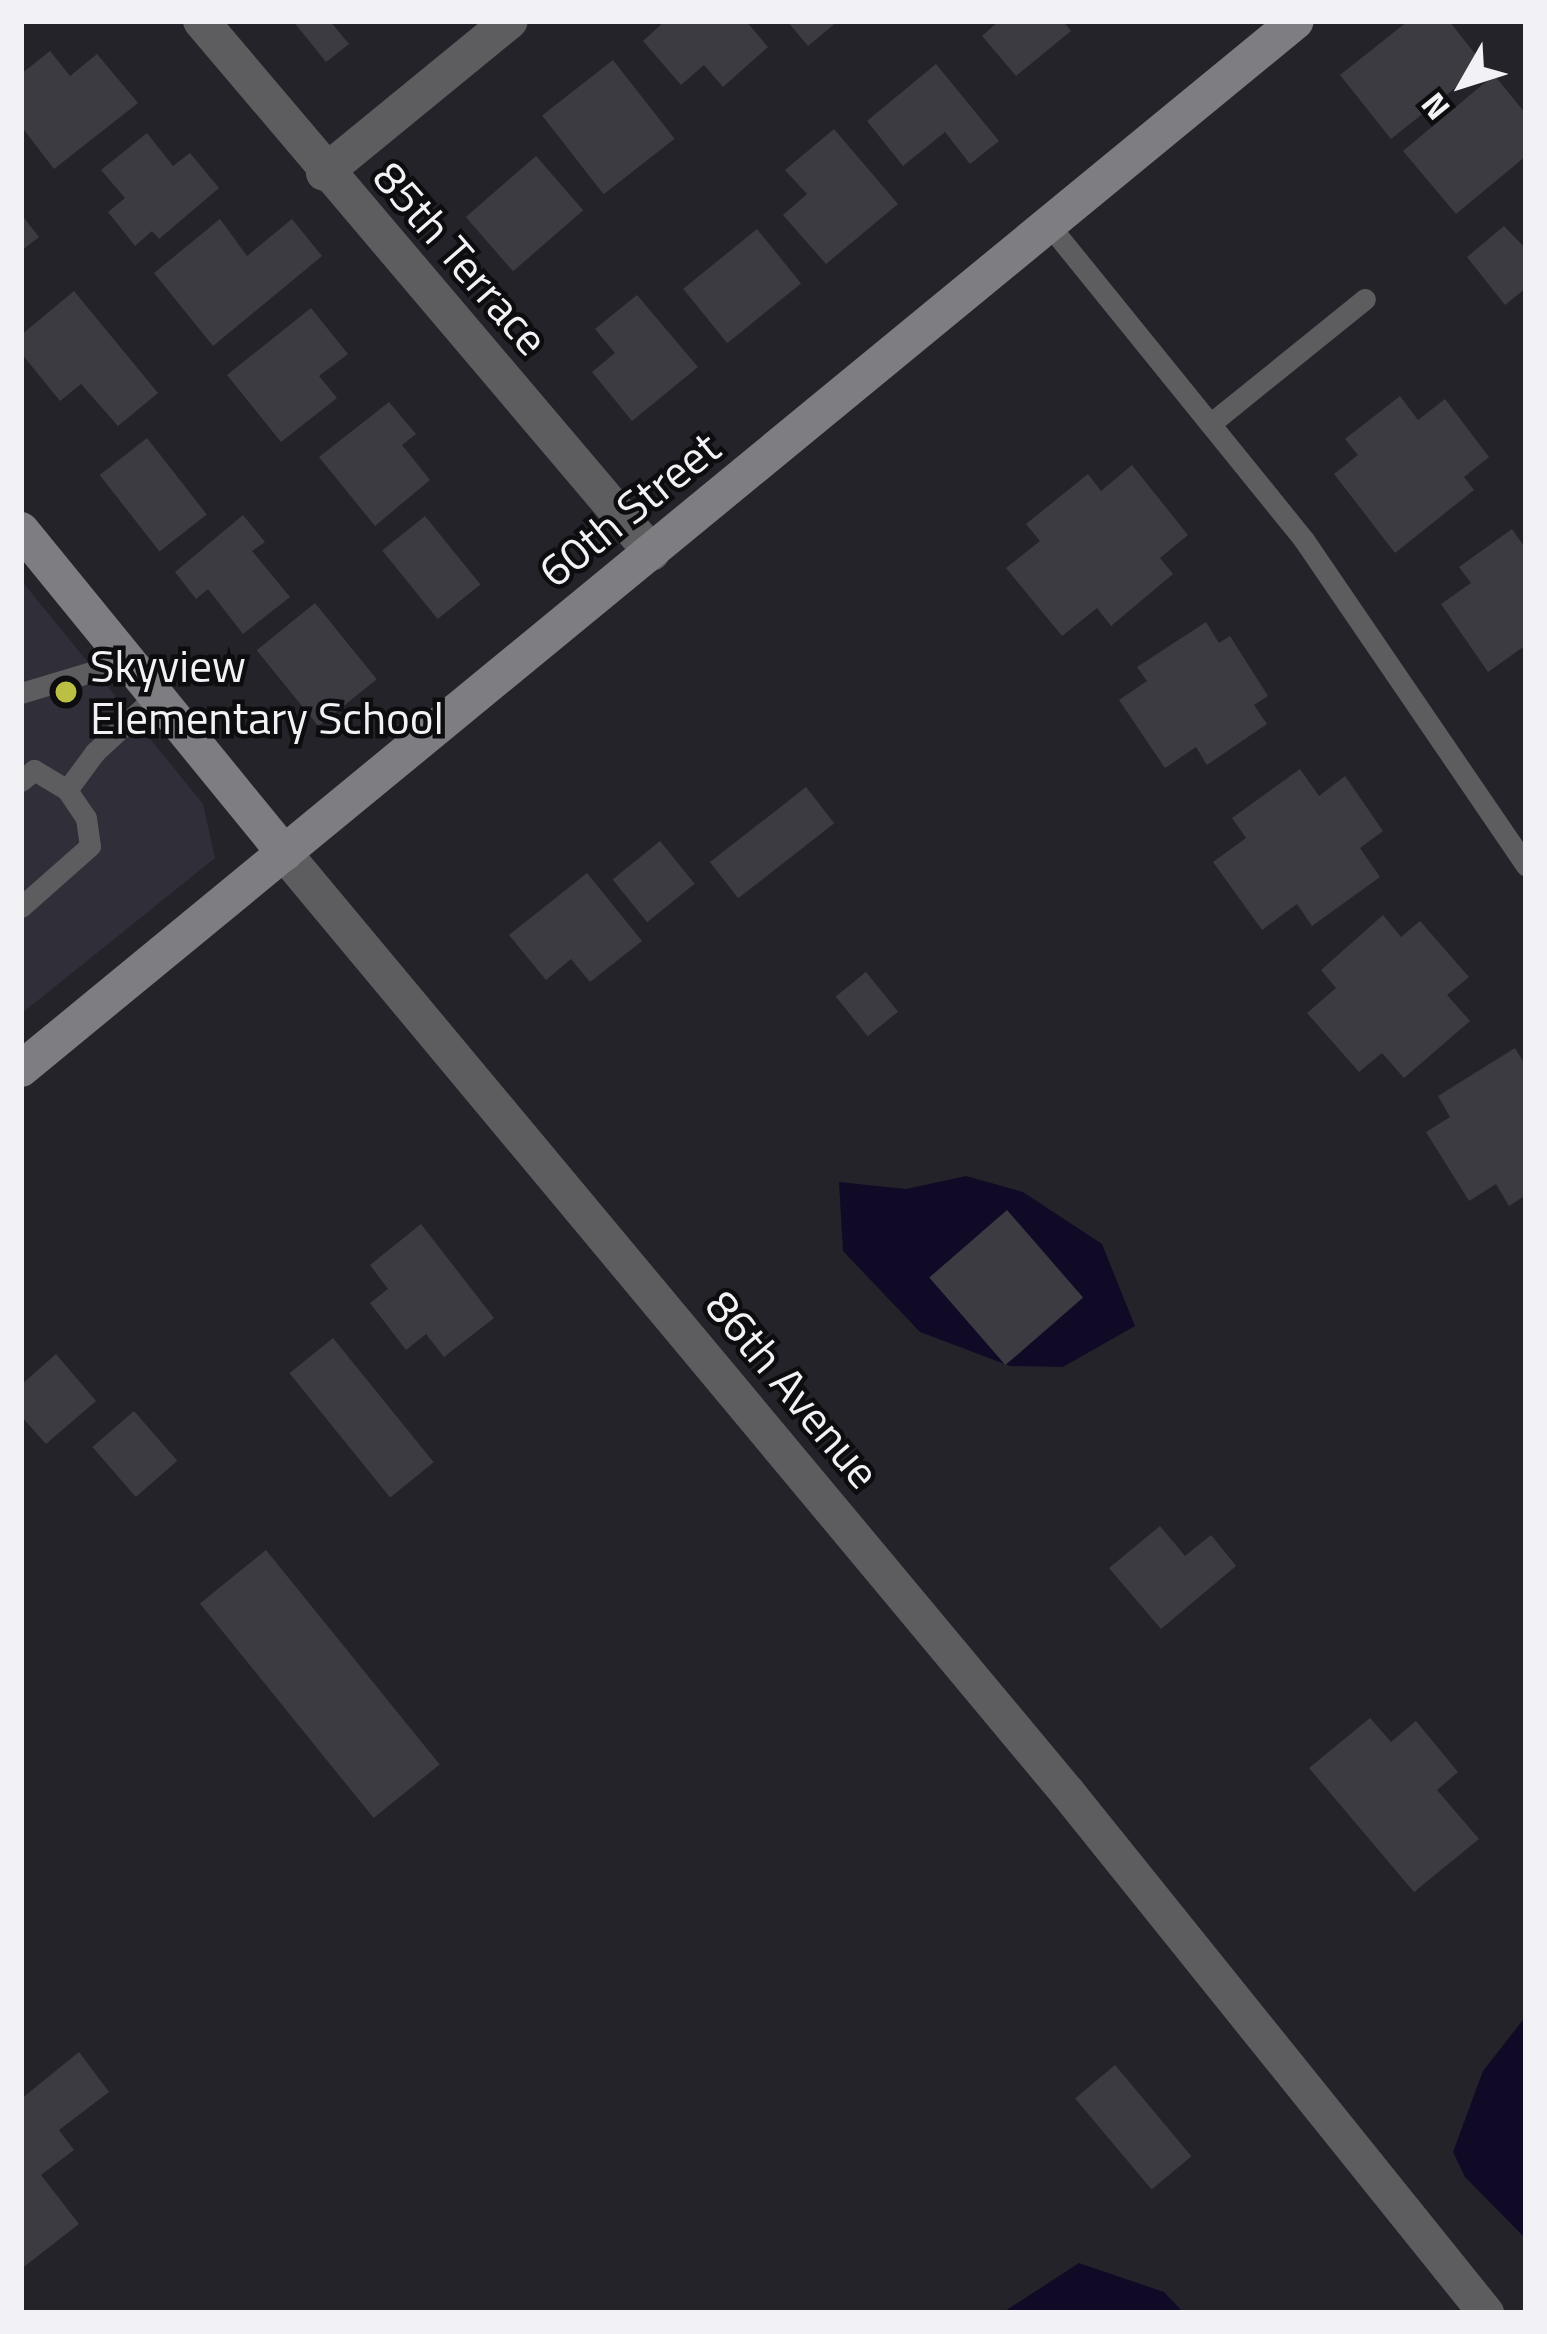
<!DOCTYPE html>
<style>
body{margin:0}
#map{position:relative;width:1547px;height:2334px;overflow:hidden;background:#242329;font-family:"Titillium Web",sans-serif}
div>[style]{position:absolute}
.built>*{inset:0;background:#2f2e39}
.water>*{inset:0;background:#110a26}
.building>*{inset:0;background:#3b3b41;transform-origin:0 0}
.lane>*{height:21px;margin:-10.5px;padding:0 10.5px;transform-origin:10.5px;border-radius:10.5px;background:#5d5d60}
.street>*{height:36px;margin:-18px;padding:0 18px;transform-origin:18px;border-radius:18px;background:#5d5d60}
.secondary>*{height:36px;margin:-18px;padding:0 18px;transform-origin:18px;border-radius:18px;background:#7d7d82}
.dots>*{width:33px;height:33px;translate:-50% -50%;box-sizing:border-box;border:6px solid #0d0d10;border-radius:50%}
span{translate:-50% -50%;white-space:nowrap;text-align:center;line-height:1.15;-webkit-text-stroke:9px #0d0d10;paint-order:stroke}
.street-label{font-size:45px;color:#f2f2f6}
.poi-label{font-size:45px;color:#f2f2f6}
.left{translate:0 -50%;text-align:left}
.frame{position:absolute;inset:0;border:24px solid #f2f2f6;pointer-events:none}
.north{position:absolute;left:1403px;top:24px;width:120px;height:120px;-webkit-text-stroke:9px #0d0d10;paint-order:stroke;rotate:231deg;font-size:33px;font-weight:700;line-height:48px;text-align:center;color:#f2f2f6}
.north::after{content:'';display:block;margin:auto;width:42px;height:54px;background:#f2f2f6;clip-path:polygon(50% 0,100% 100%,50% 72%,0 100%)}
</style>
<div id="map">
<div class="built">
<div style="clip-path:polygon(21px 580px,203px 804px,215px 858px,21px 1014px)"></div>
</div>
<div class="water">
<div style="clip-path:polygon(966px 1176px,1023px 1192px,1102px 1244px,1135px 1326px,1063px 1367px,1010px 1366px,920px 1332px,843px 1251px,839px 1182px,906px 1189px)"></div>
<div style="clip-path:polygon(1526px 2016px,1526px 2239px,1465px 2177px,1453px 2152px,1483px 2071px)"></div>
<div style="clip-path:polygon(1079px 2263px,1164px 2292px,1184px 2313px,1002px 2313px)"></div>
</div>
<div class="building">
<div style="clip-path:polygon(293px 21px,330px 21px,349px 44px,326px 62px)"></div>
<div style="clip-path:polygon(665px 21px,746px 21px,768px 47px,723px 87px,704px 65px,681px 85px,643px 41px)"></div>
<div style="clip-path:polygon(787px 21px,838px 21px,808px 46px)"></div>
<div style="clip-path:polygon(999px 21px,1063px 21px,1071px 31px,1016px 76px,982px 36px)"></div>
<div style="clip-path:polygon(1408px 21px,1449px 21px,1484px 65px,1391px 139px,1340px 75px)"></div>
<div style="clip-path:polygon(50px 51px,70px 76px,97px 54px,138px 103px,54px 169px,21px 126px,21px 74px)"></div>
<div style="left:613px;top:60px;width:100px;height:90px;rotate:52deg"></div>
<div style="clip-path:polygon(936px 64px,999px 141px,970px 164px,945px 132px,903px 166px,867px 121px)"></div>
<div style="clip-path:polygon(1494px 75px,1526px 114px,1526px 156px,1456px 214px,1403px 151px)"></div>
<div style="clip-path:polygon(834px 129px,898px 204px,826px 264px,783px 215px,807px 194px,785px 170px)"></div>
<div style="clip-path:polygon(147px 133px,173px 166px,190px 153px,219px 188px,159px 239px,152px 231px,135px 246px,108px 212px,125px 198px,101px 170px)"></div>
<div style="left:536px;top:156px;width:72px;height:93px;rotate:49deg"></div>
<div style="clip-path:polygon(21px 214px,39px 237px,21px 251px)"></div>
<div style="clip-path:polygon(220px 219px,247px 256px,292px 219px,322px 256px,213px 346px,154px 273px)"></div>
<div style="clip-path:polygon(1504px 226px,1526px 249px,1526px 288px,1505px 305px,1467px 257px)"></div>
<div style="left:757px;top:229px;width:70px;height:95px;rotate:51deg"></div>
<div style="clip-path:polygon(74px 291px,158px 393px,118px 426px,81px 384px,60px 401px,21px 353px,21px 335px)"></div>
<div style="clip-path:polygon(637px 295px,698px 367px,632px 421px,592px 372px,615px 353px,595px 329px)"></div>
<div style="clip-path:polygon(311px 308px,348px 354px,319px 376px,337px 398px,281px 442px,227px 375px)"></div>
<div style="clip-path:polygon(1400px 396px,1418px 420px,1445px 399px,1489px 457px,1464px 477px,1474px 490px,1395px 553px,1334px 474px,1358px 455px,1345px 439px)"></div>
<div style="clip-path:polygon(389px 402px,416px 434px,402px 445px,430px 480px,375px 526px,319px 457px)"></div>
<div style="left:147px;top:438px;width:97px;height:60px;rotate:52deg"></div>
<div style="clip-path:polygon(1132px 465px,1188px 535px,1160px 558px,1173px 574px,1111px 626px,1097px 608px,1062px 636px,1006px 568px,1040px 541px,1026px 524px,1088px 474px,1101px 491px)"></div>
<div style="clip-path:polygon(243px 515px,265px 542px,252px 551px,290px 597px,243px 634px,208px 589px,196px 599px,175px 572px)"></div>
<div style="left:425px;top:516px;width:88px;height:55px;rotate:51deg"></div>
<div style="clip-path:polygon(1512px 529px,1526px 549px,1526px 645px,1488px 672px,1441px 604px,1471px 583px,1459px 567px)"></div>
<div style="left:315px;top:603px;width:98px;height:75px;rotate:51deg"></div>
<div style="clip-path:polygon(1206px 622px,1219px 643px,1230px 636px,1268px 696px,1254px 705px,1267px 724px,1207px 765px,1196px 747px,1165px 768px,1119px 700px,1147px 681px,1137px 667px)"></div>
<div style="clip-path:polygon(1300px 769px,1319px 796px,1345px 776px,1383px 831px,1360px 848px,1380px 877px,1312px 926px,1297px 904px,1262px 930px,1213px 862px,1246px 838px,1232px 818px)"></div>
<div style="left:806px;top:787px;width:46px;height:122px;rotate:52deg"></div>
<div style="left:660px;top:841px;width:55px;height:61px;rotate:51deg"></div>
<div style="clip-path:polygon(587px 873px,642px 941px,590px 982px,571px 959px,546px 980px,509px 935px)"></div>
<div style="clip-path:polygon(1383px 915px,1401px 937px,1420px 921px,1469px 977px,1447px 995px,1470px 1021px,1404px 1078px,1382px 1053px,1359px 1072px,1307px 1013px,1336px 988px,1321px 970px)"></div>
<div style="left:866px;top:972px;width:51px;height:39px;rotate:51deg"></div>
<div style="clip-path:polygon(1515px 1048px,1526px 1066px,1526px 1195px,1509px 1206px,1496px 1184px,1469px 1201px,1426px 1132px,1450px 1117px,1438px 1096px)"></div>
<div style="left:1007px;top:1210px;width:116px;height:103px;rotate:49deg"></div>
<div style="clip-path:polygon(421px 1224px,494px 1318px,444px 1357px,426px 1334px,406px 1350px,370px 1303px,388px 1289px,370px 1265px)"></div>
<div style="left:333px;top:1338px;width:160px;height:56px;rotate:51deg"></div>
<div style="clip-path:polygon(56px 1354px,96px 1401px,46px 1444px,21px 1416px,21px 1385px)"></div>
<div style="left:134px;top:1411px;width:66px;height:55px;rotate:49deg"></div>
<div style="clip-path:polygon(1160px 1526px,1185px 1556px,1211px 1535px,1236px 1566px,1161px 1629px,1109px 1568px)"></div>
<div style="left:266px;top:1550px;width:276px;height:85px;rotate:51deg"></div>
<div style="clip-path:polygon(1370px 1718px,1391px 1742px,1416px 1721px,1458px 1772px,1437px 1790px,1479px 1839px,1414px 1892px,1309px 1768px)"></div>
<div style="clip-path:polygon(79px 2052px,109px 2092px,59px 2130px,74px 2150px,41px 2175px,79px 2224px,21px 2269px,21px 2099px)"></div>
<div style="left:1115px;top:2065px;width:119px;height:52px;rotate:50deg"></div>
</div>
<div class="lane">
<div style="left:1049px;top:225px;width:405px;rotate:51deg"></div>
<div style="left:1304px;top:540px;width:394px;rotate:55.7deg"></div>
<div style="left:1210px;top:424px;width:199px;rotate:-38.9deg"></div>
<div style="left:21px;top:693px;width:112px;rotate:-16.7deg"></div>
<div style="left:21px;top:781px;width:17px;rotate:-40deg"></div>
<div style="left:34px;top:770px;width:39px;rotate:31deg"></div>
<div style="left:67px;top:790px;width:34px;rotate:56deg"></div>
<div style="left:86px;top:818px;width:28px;rotate:82deg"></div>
<div style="left:90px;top:846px;width:92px;rotate:138.5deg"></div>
<div style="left:67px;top:790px;width:47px;rotate:-53.6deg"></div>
<div style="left:95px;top:752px;width:83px;rotate:-42.6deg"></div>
</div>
<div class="street">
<div style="left:201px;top:21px;width:697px;rotate:49.71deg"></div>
<div style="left:324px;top:173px;width:240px;rotate:-39.3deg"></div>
<div style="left:284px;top:853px;width:1223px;rotate:50.18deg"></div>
<div style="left:1067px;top:1792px;width:669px;rotate:51.19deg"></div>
</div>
<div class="secondary">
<div style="left:21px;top:530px;width:417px;rotate:50.8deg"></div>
<div style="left:21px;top:1069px;width:1650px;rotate:-39.42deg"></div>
</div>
<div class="dots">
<div style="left:66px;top:692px;background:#bbc044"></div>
</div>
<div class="street-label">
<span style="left:461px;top:258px;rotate:49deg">85th Terrace</span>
<span style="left:629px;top:509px;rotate:-39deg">60th Street</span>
<span style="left:793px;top:1389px;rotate:50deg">86th Avenue</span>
</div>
<div class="poi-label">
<span class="left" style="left:90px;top:692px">Skyview<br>Elementary School</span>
</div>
<div class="frame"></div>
<div class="north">N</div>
</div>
